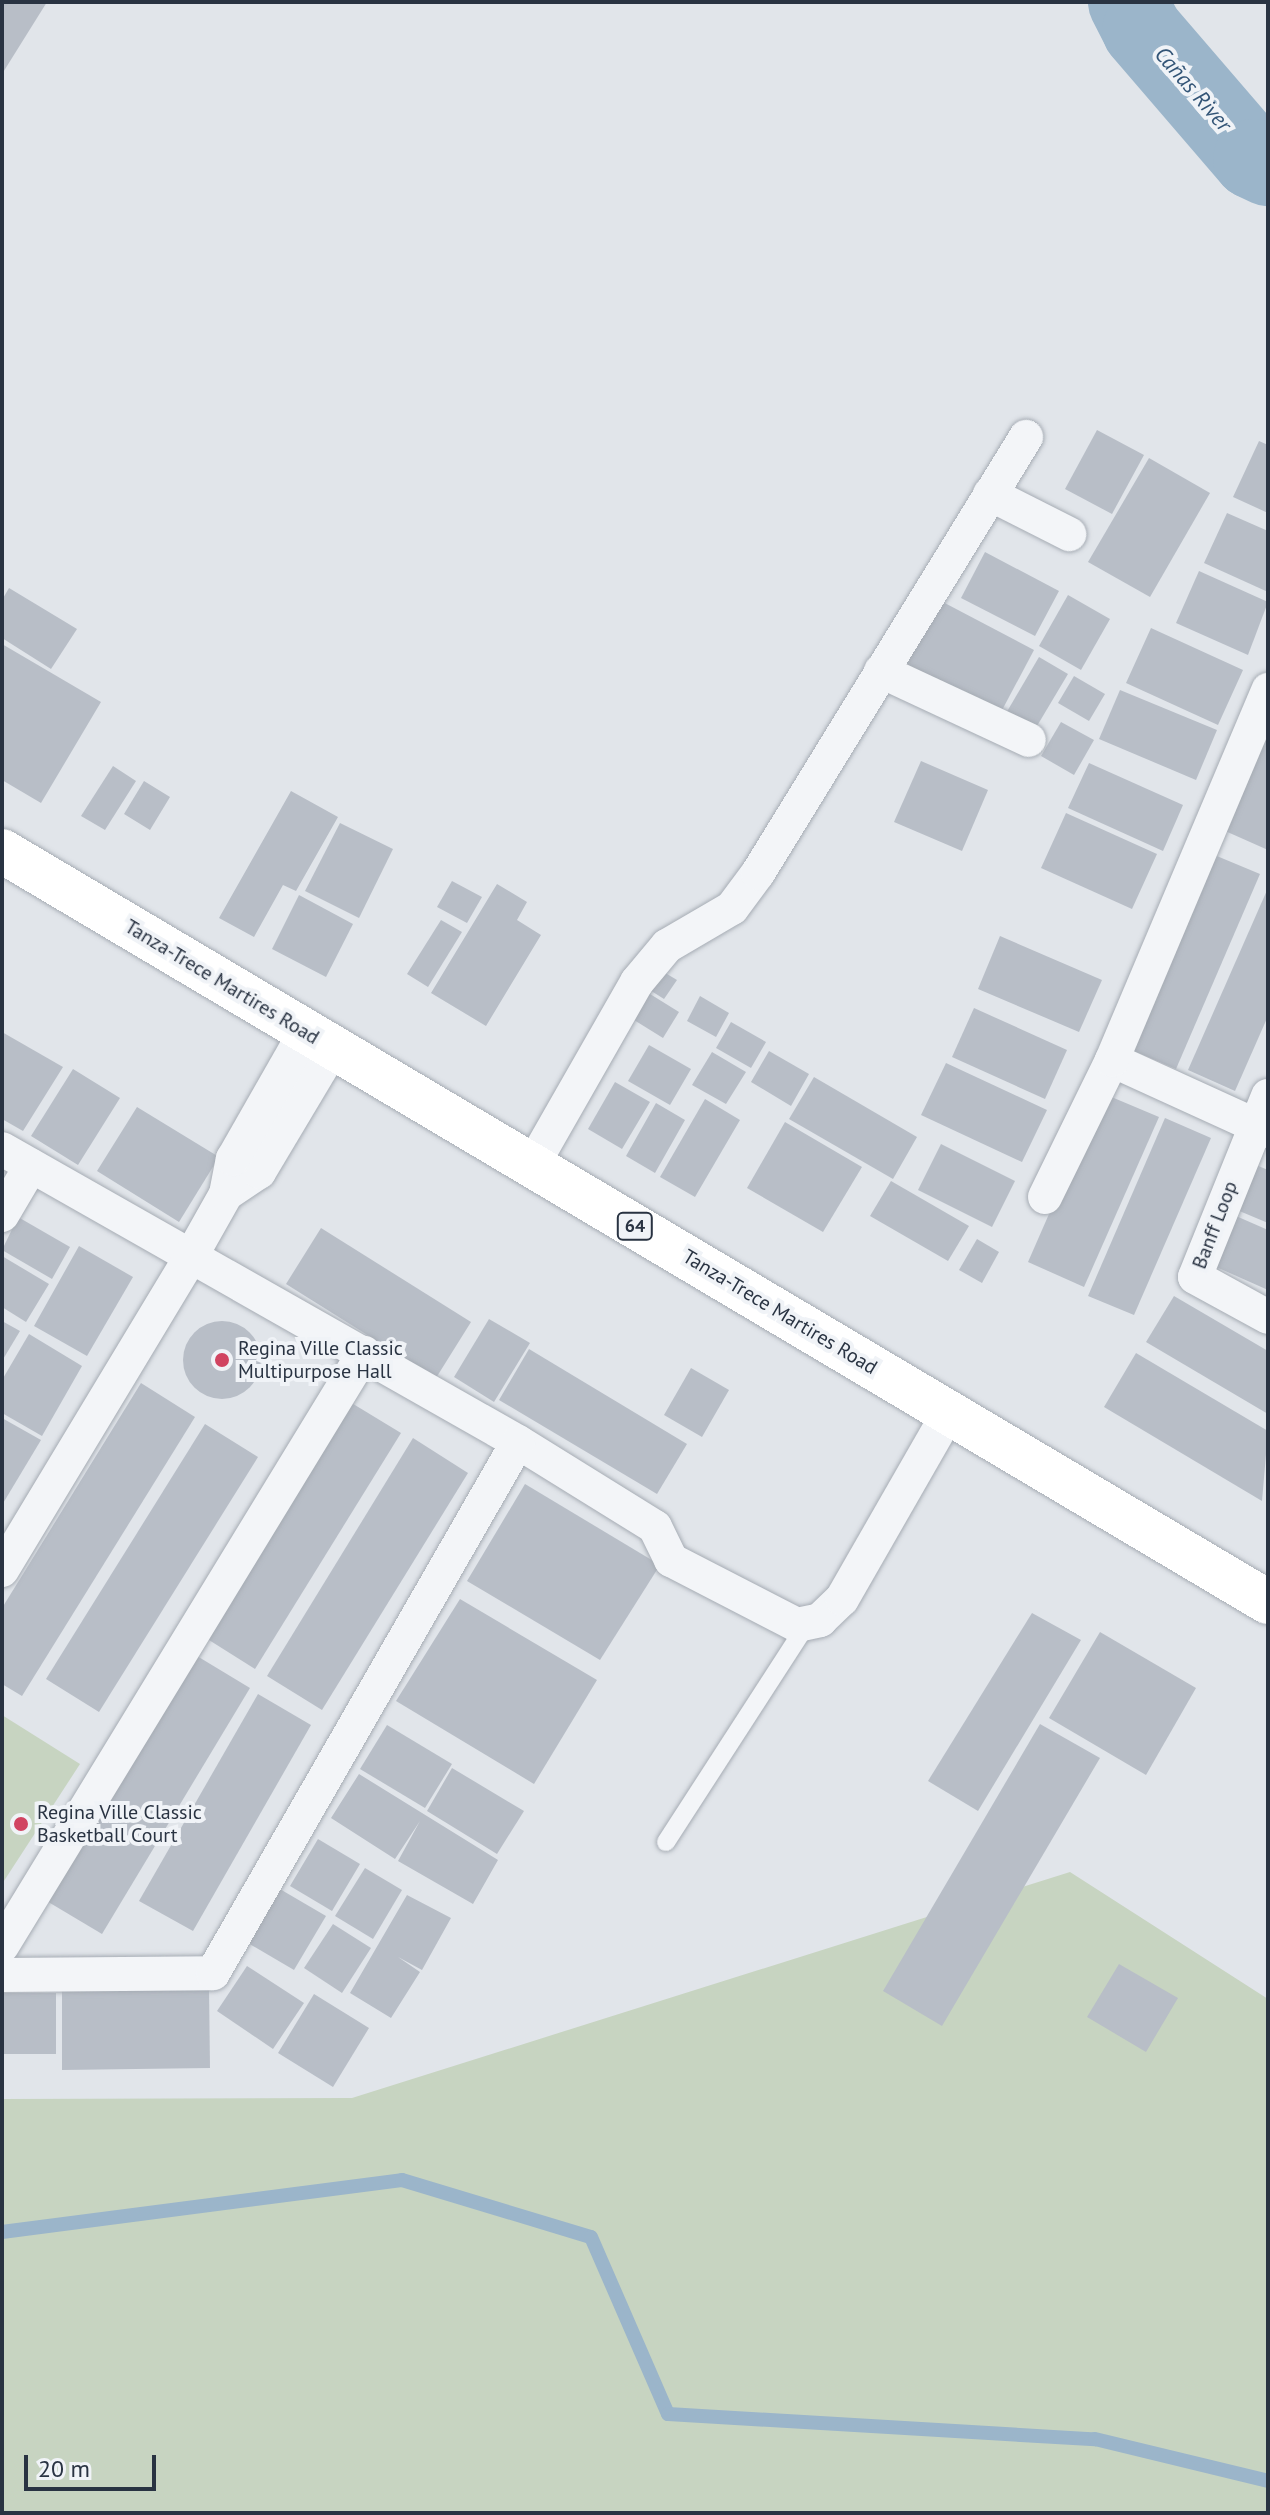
<!DOCTYPE html>
<html>
<head>
<meta charset="utf-8">
<style>
  body { margin:0 }
  #map { position:relative; width:1270px; height:2515px; overflow:hidden; background:#e1e5ea; font-family:"PT Sans",sans-serif }
  div>[style] { position:absolute }
  [style*='--x'] { left:calc(var(--x)*1px); top:calc(var(--y)*1px); width:calc(var(--w)*1px); rotate:calc(var(--a)*1deg) }
  .green>* { inset:0; background:#c7d4c1 }
  .stream>* { height:14px; margin:-7px; padding:0 7px; transform-origin:7px; border-radius:7px; background:#9bb5ca }
  .river>* { height:80px; margin:-40px; padding:0 40px; transform-origin:40px; border-radius:40px; background:#9bb5ca }
  .building>* { inset:0; background:#b8bec7 }
  .round { border-radius:50% }
  .roads { filter:drop-shadow(0 0 2px #a6acb4) drop-shadow(0 0 2px #a6acb4) }
  .lane>* { height:18px; margin:-9px; padding:0 9px; transform-origin:9px; border-radius:9px; background:#f3f5f8 }
  .street>* { height:34px; margin:-17px; padding:0 17px; transform-origin:17px; border-radius:17px; background:#f3f5f8 }
  .primary>* { height:44px; margin:-22px; padding:0 22px; transform-origin:22px; border-radius:22px; background:#fff }
  .dots>* { width:22px; height:22px; translate:-50% -50%; box-sizing:border-box; border:4px solid #f0f3f7; border-radius:50% }
  span { translate:-50% -50%; white-space:nowrap; text-align:center; line-height:1.15; -webkit-text-stroke:8px #f0f3f7; paint-order:stroke }
  .shield-label span { padding:2px 6px; background:#f0f3f7; border:2px solid; border-radius:6px; -webkit-text-stroke-width:0 }
  .shield-label { font-size:18px; color:#293342; font-weight:700 }
  .street-label { font-size:20px; color:#293342 }
  .poi-label { font-size:20px; color:#293342 }
  .left { translate:0 -50%; text-align:left }
  .water-label { font-size:22px; color:#325476; font-style:italic }
  .frame { position:absolute; inset:0; border:4px solid #293342; pointer-events:none }
  .scale { position:absolute; left:24px; top:2455px; width:132px; height:36px; box-sizing:border-box; border:4px solid #293342; border-top:0; padding-left:10px; font-size:24px; line-height:28px; white-space:nowrap; color:#293342; -webkit-text-stroke:6px #f0f3f7; paint-order:stroke }
</style>
</head>
<body>
<div id="map">
  <div class="green">
    <div style="clip-path:polygon(2px 1715px,80px 1764px,2px 1884px)"></div>
    <div style="clip-path:polygon(1070px 1872px,1268px 1999px,1268px 2513px,2px 2513px,2px 2099px,352px 2098px)"></div>
  </div>
  <div class="stream">
    <div style="--x:2;--y:2232;--w:403;--a:-7.4"></div>
    <div style="--x:402;--y:2180;--w:197;--a:16.8"></div>
    <div style="--x:591;--y:2237;--w:193;--a:66.5"></div>
    <div style="--x:668;--y:2414;--w:428;--a:3.4"></div>
    <div style="--x:1095;--y:2439;--w:178;--a:13.6"></div>
  </div>
  <div class="river">
    <div style="--x:1128;--y:2;--w:31;--a:63"></div>
    <div style="--x:1142;--y:30;--w:170;--a:49.3"></div>
    <div style="--x:1253;--y:159;--w:17;--a:25"></div>
  </div>
  <div class="building">
    <div style="clip-path:polygon(2px 2px,47px 2px,2px 74px)"></div>
    <div style="clip-path:polygon(1097px 430px,1144px 455px,1112px 514px,1065px 489px)"></div>
    <div style="clip-path:polygon(1259px 441px,1268px 445px,1268px 513px,1233px 497px)"></div>
    <div style="clip-path:polygon(1149px 458px,1210px 493px,1150px 597px,1088px 562px)"></div>
    <div style="clip-path:polygon(1227px 513px,1268px 531px,1268px 592px,1204px 563px)"></div>
    <div style="clip-path:polygon(985px 552px,1059px 591px,1035px 636px,961px 598px)"></div>
    <div style="clip-path:polygon(1199px 571px,1268px 602px,1248px 655px,1176px 623px)"></div>
    <div style="clip-path:polygon(9px 588px,77px 629px,51px 669px,2px 638px,2px 600px)"></div>
    <div style="clip-path:polygon(1068px 595px,1110px 619px,1081px 670px,1039px 646px)"></div>
    <div style="clip-path:polygon(939px 600px,1034px 650px,1000px 714px,905px 665px)"></div>
    <div style="clip-path:polygon(1151px 628px,1243px 670px,1218px 725px,1126px 683px)"></div>
    <div style="clip-path:polygon(2px 644px,101px 702px,41px 803px,2px 780px)"></div>
    <div style="clip-path:polygon(1039px 657px,1068px 674px,1034px 731px,1005px 715px)"></div>
    <div style="clip-path:polygon(1074px 676px,1105px 694px,1089px 721px,1058px 703px)"></div>
    <div style="clip-path:polygon(1120px 690px,1217px 730px,1196px 780px,1099px 739px)"></div>
    <div style="clip-path:polygon(1061px 722px,1094px 740px,1074px 775px,1041px 756px)"></div>
    <div style="clip-path:polygon(1268px 733px,1268px 850px,1223px 830px)"></div>
    <div style="clip-path:polygon(921px 761px,988px 790px,962px 851px,894px 822px)"></div>
    <div style="clip-path:polygon(1089px 763px,1183px 805px,1163px 851px,1068px 808px)"></div>
    <div style="clip-path:polygon(113px 766px,136px 781px,105px 830px,81px 816px)"></div>
    <div style="clip-path:polygon(144px 781px,170px 797px,150px 830px,124px 814px)"></div>
    <div style="clip-path:polygon(291px 791px,338px 817px,296px 891px,283px 885px,254px 937px,219px 918px)"></div>
    <div style="clip-path:polygon(1066px 813px,1157px 854px,1132px 909px,1041px 868px)"></div>
    <div style="clip-path:polygon(340px 823px,393px 849px,359px 918px,305px 891px)"></div>
    <div style="clip-path:polygon(1212px 854px,1260px 874px,1176px 1069px,1127px 1048px)"></div>
    <div style="clip-path:polygon(452px 881px,482px 897px,467px 923px,437px 907px)"></div>
    <div style="clip-path:polygon(497px 884px,527px 902px,517px 920px,541px 935px,486px 1026px,431px 993px)"></div>
    <div style="clip-path:polygon(1268px 888px,1268px 1016px,1235px 1091px,1188px 1070px)"></div>
    <div style="clip-path:polygon(299px 895px,353px 924px,326px 977px,272px 949px)"></div>
    <div style="clip-path:polygon(441px 920px,462px 932px,428px 987px,407px 974px)"></div>
    <div style="clip-path:polygon(1000px 936px,1102px 980px,1079px 1032px,978px 989px)"></div>
    <div style="clip-path:polygon(657px 968px,677px 980px,664px 999px,645px 987px)"></div>
    <div style="clip-path:polygon(642px 989px,679px 1012px,663px 1038px,626px 1015px)"></div>
    <div style="clip-path:polygon(700px 996px,729px 1013px,716px 1037px,687px 1021px)"></div>
    <div style="clip-path:polygon(974px 1008px,1067px 1050px,1045px 1099px,952px 1057px)"></div>
    <div style="clip-path:polygon(731px 1022px,766px 1042px,751px 1068px,716px 1048px)"></div>
    <div style="clip-path:polygon(2px 1032px,63px 1067px,23px 1131px,2px 1119px)"></div>
    <div style="clip-path:polygon(649px 1045px,691px 1069px,670px 1105px,628px 1081px)"></div>
    <div style="clip-path:polygon(769px 1051px,809px 1074px,791px 1106px,751px 1082px)"></div>
    <div style="clip-path:polygon(712px 1052px,746px 1072px,726px 1104px,692px 1085px)"></div>
    <div style="clip-path:polygon(946px 1063px,1047px 1110px,1022px 1162px,921px 1115px)"></div>
    <div style="clip-path:polygon(73px 1069px,120px 1098px,78px 1165px,31px 1136px)"></div>
    <div style="clip-path:polygon(814px 1077px,917px 1137px,893px 1179px,789px 1119px)"></div>
    <div style="clip-path:polygon(615px 1082px,650px 1102px,622px 1149px,588px 1129px)"></div>
    <div style="clip-path:polygon(1102px 1093px,1159px 1117px,1084px 1287px,1028px 1262px)"></div>
    <div style="clip-path:polygon(705px 1099px,740px 1120px,695px 1197px,660px 1177px)"></div>
    <div style="clip-path:polygon(656px 1103px,685px 1120px,655px 1173px,626px 1156px)"></div>
    <div style="clip-path:polygon(137px 1107px,219px 1157px,179px 1222px,97px 1171px)"></div>
    <div style="clip-path:polygon(1165px 1118px,1211px 1138px,1134px 1315px,1088px 1296px)"></div>
    <div style="clip-path:polygon(785px 1122px,862px 1167px,823px 1232px,747px 1188px)"></div>
    <div style="clip-path:polygon(941px 1144px,1015px 1181px,992px 1227px,918px 1190px)"></div>
    <div style="clip-path:polygon(1256px 1165px,1268px 1170px,1268px 1223px,1237px 1210px)"></div>
    <div style="clip-path:polygon(891px 1181px,969px 1226px,948px 1261px,870px 1216px)"></div>
    <div style="clip-path:polygon(1236px 1216px,1268px 1230px,1268px 1290px,1214px 1266px)"></div>
    <div style="clip-path:polygon(18px 1217px,70px 1247px,52px 1279px,2px 1250px)"></div>
    <div style="clip-path:polygon(321px 1228px,471px 1322px,436px 1378px,286px 1284px)"></div>
    <div style="clip-path:polygon(977px 1239px,999px 1252px,982px 1283px,959px 1270px)"></div>
    <div style="clip-path:polygon(79px 1246px,133px 1277px,87px 1356px,34px 1326px)"></div>
    <div style="clip-path:polygon(2px 1256px,49px 1284px,26px 1322px,2px 1307px)"></div>
    <div style="clip-path:polygon(1174px 1296px,1268px 1351px,1268px 1414px,1146px 1342px)"></div>
    <div style="clip-path:polygon(489px 1319px,530px 1343px,494px 1402px,454px 1377px)"></div>
    <div class="round" style="left:183px;top:1321px;width:78px;height:78px"></div>
    <div style="clip-path:polygon(2px 1321px,20px 1331px,2px 1361px)"></div>
    <div style="clip-path:polygon(29px 1334px,82px 1366px,42px 1436px,2px 1413px,2px 1380px)"></div>
    <div style="clip-path:polygon(529px 1349px,687px 1444px,657px 1494px,499px 1400px)"></div>
    <div style="clip-path:polygon(1136px 1353px,1268px 1431px,1262px 1501px,1104px 1407px)"></div>
    <div style="clip-path:polygon(691px 1368px,729px 1390px,702px 1437px,664px 1415px)"></div>
    <div style="clip-path:polygon(141px 1383px,195px 1417px,22px 1696px,2px 1684px,2px 1608px)"></div>
    <div style="clip-path:polygon(345px 1399px,401px 1433px,255px 1669px,201px 1635px)"></div>
    <div style="clip-path:polygon(2px 1418px,41px 1440px,2px 1505px)"></div>
    <div style="clip-path:polygon(205px 1424px,258px 1457px,99px 1712px,46px 1679px)"></div>
    <div style="clip-path:polygon(413px 1438px,468px 1473px,322px 1710px,267px 1676px)"></div>
    <div style="clip-path:polygon(525px 1484px,660px 1565px,600px 1660px,467px 1581px)"></div>
    <div style="clip-path:polygon(460px 1599px,597px 1680px,534px 1784px,396px 1701px)"></div>
    <div style="clip-path:polygon(1032px 1613px,1081px 1640px,978px 1811px,928px 1781px)"></div>
    <div style="clip-path:polygon(1100px 1632px,1196px 1688px,1146px 1775px,1049px 1718px)"></div>
    <div style="clip-path:polygon(192px 1653px,250px 1688px,102px 1934px,45px 1900px)"></div>
    <div style="clip-path:polygon(258px 1694px,311px 1725px,193px 1931px,139px 1901px)"></div>
    <div style="clip-path:polygon(1040px 1724px,1100px 1758px,942px 2026px,883px 1991px)"></div>
    <div style="clip-path:polygon(387px 1725px,452px 1764px,425px 1808px,360px 1769px)"></div>
    <div style="clip-path:polygon(452px 1768px,524px 1811px,497px 1854px,427px 1811px)"></div>
    <div style="clip-path:polygon(359px 1774px,498px 1860px,473px 1904px,398px 1861px,420px 1821px,395px 1859px,331px 1818px)"></div>
    <div style="clip-path:polygon(318px 1839px,360px 1864px,332px 1911px,290px 1886px)"></div>
    <div style="clip-path:polygon(365px 1868px,402px 1890px,373px 1939px,335px 1916px)"></div>
    <div style="clip-path:polygon(273px 1885px,326px 1916px,294px 1970px,241px 1939px)"></div>
    <div style="clip-path:polygon(407px 1895px,451px 1918px,422px 1970px,398px 1957px,420px 1972px,391px 2018px,350px 1993px)"></div>
    <div style="clip-path:polygon(333px 1924px,371px 1948px,342px 1993px,304px 1968px)"></div>
    <div style="clip-path:polygon(1119px 1964px,1178px 1998px,1146px 2052px,1087px 2017px)"></div>
    <div style="clip-path:polygon(247px 1966px,304px 2003px,273px 2049px,217px 2011px)"></div>
    <div style="clip-path:polygon(209px 1987px,210px 2068px,62px 2070px,62px 1989px)"></div>
    <div style="clip-path:polygon(2px 1993px,56px 1993px,56px 2054px,2px 2054px)"></div>
    <div style="clip-path:polygon(314px 1994px,369px 2028px,333px 2087px,278px 2053px)"></div>
  </div>
  <div class="roads">
    <div class="lane">
      <div style="--x:666;--y:1842;--w:260;--a:-57.1"></div>
    </div>
    <div class="street">
      <div style="--x:990;--y:494;--w:89;--a:26.9"></div>
      <div style="--x:881;--y:671;--w:163;--a:25"></div>
      <div style="--x:1112;--y:1060;--w:171;--a:24.5"></div>
      <div style="--x:1268;--y:1096;--w:195;--a:112"></div>
      <div style="--x:1195;--y:1277;--w:83;--a:28.7"></div>
      <div style="--x:2;--y:1149;--w:593;--a:29.59"></div>
      <div style="--x:518;--y:1442;--w:161;--a:31.8"></div>
      <div style="--x:655;--y:1527;--w:37;--a:64"></div>
      <div style="--x:671;--y:1560;--w:142;--a:27.3"></div>
      <div style="--x:797;--y:1625;--w:24;--a:-12"></div>
      <div style="--x:820;--y:1620;--w:30;--a:-44"></div>
      <div style="--x:842;--y:1599;--w:215;--a:-60.2"></div>
      <div style="--x:532;--y:1166;--w:212;--a:-60.3"></div>
      <div style="--x:637;--y:982;--w:47;--a:-50.2"></div>
      <div style="--x:667;--y:946;--w:75;--a:-30.3"></div>
      <div style="--x:732;--y:908;--w:44;--a:-53.4"></div>
      <div style="--x:758;--y:873;--w:512;--a:-58.42"></div>
      <div style="--x:226;--y:1194;--w:40;--a:-34"></div>
      <div style="--x:259;--y:1172;--w:144;--a:-59.2"></div>
      <div style="--x:1045;--y:1197;--w:153;--a:-63.9"></div>
      <div style="--x:1112;--y:1060;--w:402;--a:-67.1"></div>
      <div style="--x:2;--y:1215;--w:57;--a:-59.4"></div>
      <div style="--x:2;--y:1570;--w:364;--a:-58.9"></div>
      <div style="--x:190;--y:1258;--w:73;--a:-60.6"></div>
      <div style="--x:226;--y:1194;--w:36;--a:-79"></div>
      <div style="--x:233;--y:1159;--w:147;--a:-60.3"></div>
      <div style="--x:2;--y:1946;--w:695;--a:-58.6"></div>
      <div style="--x:2;--y:1975;--w:211;--a:-0.5"></div>
      <div style="--x:213;--y:1973;--w:612;--a:-60.13"></div>
    </div>
    <div class="primary">
      <div style="--x:2;--y:851;--w:1472;--a:30.68"></div>
    </div>
  </div>
  <div class="dots">
    <div style="left:222px;top:1360px;background:#d14461"></div>
    <div style="left:21px;top:1824px;background:#d14461"></div>
  </div>
  <div class="shield-label">
    <span style="left:635px;top:1226px">64</span>
  </div>
  <div class="street-label">
    <span style="left:222px;top:982px;rotate:31deg">Tanza-Trece Martires Road</span>
    <span style="left:1215px;top:1225px;rotate:-69deg">Banff Loop</span>
    <span style="left:780px;top:1312px;rotate:31deg">Tanza-Trece Martires Road</span>
  </div>
  <div class="poi-label">
    <span class="left" style="left:238px;top:1360px">Regina Ville Classic<br>Multipurpose Hall</span>
    <span class="left" style="left:37px;top:1824px">Regina Ville Classic<br>Basketball Court</span>
  </div>
  <div class="water-label">
    <span style="left:1193px;top:89px;rotate:49deg">Cañas River</span>
  </div>
  <div class="frame"></div>
  <div class="scale">20 m</div>
</div>
</body>
</html>
